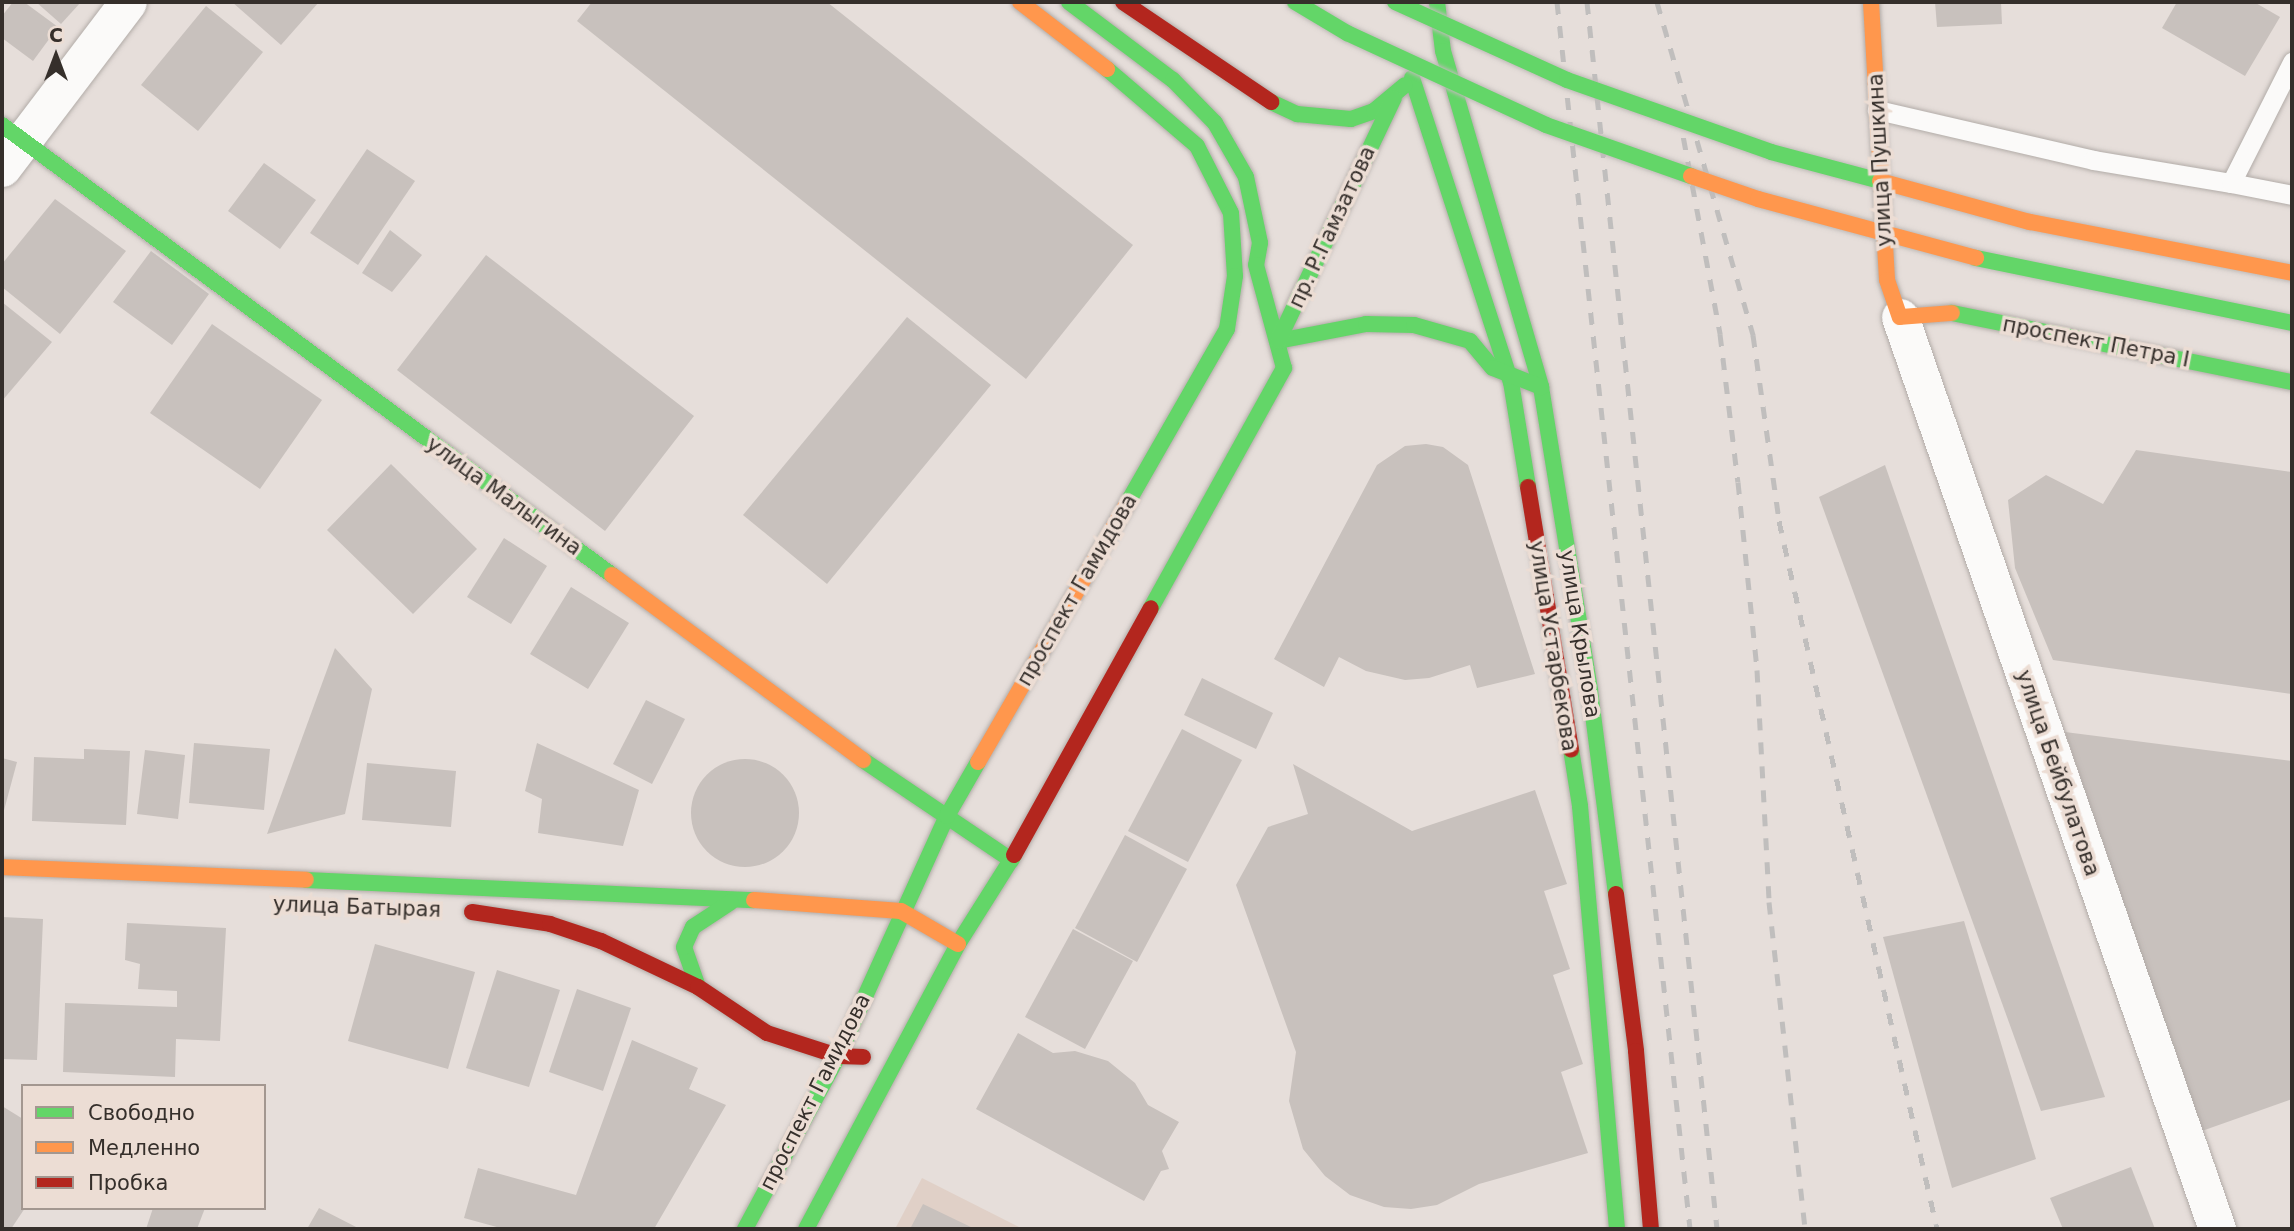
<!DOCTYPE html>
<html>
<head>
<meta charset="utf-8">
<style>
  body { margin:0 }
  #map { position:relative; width:2294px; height:1231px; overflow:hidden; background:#e6deda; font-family:"DejaVu Sans",sans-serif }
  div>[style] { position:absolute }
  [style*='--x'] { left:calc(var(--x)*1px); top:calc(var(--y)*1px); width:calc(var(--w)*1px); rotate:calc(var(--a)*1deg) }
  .built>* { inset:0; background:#e0d0c7 }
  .building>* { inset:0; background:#c8c1bd }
  .round { border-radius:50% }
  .roads { filter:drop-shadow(0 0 2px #b2aca8) drop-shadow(0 0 2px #b2aca8) }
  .lane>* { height:19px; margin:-9.5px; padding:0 9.5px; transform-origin:9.5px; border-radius:9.5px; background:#fbfaf9 }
  .street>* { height:37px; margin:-18.5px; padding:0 18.5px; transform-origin:18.5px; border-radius:18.5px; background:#fbfaf9 }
  .fast>* { height:16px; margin:-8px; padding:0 8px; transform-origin:8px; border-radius:8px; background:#63d668 }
  .slow>* { height:16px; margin:-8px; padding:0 8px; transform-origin:8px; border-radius:8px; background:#ff974d }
  .jam>* { height:16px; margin:-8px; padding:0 8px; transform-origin:8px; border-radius:8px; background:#b3261e }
  .rail>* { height:5px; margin-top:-2.5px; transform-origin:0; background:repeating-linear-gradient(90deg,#c0bebd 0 12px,transparent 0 24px) }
  .bridges { filter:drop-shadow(0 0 2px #bfbab7) drop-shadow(0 0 2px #bfbab7) }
  .fast-bridge>* { height:16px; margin:-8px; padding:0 8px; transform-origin:8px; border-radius:8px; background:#63d668 }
  .slow-bridge>* { height:16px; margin:-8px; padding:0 8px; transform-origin:8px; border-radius:8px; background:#ff974d }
  span { translate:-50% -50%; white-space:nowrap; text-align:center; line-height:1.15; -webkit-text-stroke:7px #ecddd4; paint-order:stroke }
  .street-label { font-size:21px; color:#352f2b }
  .frame { position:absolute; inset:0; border:4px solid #352f2b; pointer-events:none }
  .legend { position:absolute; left:21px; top:1084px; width:245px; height:126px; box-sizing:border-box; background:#ecddd4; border:2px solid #a39790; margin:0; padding:9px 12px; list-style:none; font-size:21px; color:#352f2b }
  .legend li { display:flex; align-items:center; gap:14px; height:35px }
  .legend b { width:35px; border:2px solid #a39790 }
  .north { position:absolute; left:21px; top:21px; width:70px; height:70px; -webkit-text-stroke:5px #ecddd4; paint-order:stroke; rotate:0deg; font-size:19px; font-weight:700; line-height:28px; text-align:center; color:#352f2b }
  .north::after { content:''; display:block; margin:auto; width:24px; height:32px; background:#352f2b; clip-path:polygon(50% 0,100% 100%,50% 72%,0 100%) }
</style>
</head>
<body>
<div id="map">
  <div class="built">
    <div style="clip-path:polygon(922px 1178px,1023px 1229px,895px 1229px)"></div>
  </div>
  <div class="building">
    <div style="clip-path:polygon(13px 2px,24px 2px,58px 27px,33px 61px,2px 38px,2px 16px)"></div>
    <div style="clip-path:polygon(36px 2px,81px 2px,61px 24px)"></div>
    <div style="clip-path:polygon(232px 2px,319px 2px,281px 45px)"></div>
    <div style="clip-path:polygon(592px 2px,827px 2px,1133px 245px,1026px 379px,577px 21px)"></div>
    <div style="clip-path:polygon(1935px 2px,2001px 2px,2002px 24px,1937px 27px)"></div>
    <div style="clip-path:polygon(2177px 2px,2254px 2px,2280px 17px,2245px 76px,2162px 28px)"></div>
    <div style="clip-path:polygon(206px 6px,263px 52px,198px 131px,141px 85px)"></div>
    <div style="clip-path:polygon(367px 149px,415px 181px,358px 265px,310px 233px)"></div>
    <div style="clip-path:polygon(264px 163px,316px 200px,280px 249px,228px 211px)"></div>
    <div style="clip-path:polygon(55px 199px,126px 251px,60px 334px,2px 287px,2px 264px)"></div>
    <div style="clip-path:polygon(390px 230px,422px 255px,392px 292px,362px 273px)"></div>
    <div style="clip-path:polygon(151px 251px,209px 294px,172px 345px,113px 302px)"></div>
    <div style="clip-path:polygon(486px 255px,694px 416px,605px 531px,397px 370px)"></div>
    <div style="clip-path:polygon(2px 302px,52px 342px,2px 401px)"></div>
    <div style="clip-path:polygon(907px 317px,991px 385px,827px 584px,743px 515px)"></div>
    <div style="clip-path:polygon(212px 324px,322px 400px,260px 489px,150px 413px)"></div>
    <div style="clip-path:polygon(1426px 444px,1443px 447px,1468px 465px,1535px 674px,1477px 688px,1470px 665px,1429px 678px,1405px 680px,1366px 671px,1339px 657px,1324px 687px,1274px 659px,1377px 465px,1405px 446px)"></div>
    <div style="clip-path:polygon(2136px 450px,2292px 472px,2292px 694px,2053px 660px,2015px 568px,2008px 500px,2046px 475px,2103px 504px)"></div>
    <div style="clip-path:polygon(391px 464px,477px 549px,413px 614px,327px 530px)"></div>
    <div style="clip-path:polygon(1885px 465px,2105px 1097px,2041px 1111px,1819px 497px)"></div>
    <div style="clip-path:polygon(504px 538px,547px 566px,511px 624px,467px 597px)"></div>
    <div style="clip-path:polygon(571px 587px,629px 623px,588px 689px,530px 654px)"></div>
    <div style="clip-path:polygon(335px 648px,372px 689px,345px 814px,267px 834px)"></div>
    <div style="clip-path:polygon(1202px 678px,1273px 713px,1256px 749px,1184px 715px)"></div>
    <div style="clip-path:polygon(646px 700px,685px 719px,652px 784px,613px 764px)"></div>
    <div style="clip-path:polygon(1182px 729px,1242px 760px,1188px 862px,1128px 831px)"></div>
    <div style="clip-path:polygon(2065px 732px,2292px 761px,2292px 1099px,2199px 1132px)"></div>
    <div style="clip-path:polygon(194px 743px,270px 749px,264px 810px,189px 803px)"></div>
    <div style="clip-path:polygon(537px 743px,639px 790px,623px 846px,538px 833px,542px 799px,525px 791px)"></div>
    <div style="clip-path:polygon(84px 749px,130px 751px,126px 825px,32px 821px,34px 757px,84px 759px)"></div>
    <div style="clip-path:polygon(145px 750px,185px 755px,178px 819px,137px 814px)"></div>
    <div style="clip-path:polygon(2px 758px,17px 762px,3px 814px,2px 814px)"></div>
    <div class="round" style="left:691px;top:759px;width:108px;height:108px"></div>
    <div style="clip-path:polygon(367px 763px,456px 771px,451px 827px,362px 820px)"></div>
    <div style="clip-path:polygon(1293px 764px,1412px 831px,1535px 790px,1567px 884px,1544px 891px,1570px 969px,1553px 975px,1583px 1064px,1561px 1072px,1588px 1153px,1479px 1184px,1437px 1205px,1411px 1209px,1384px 1207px,1350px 1195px,1325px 1176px,1303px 1149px,1289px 1101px,1296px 1052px,1236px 885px,1268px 827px,1308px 814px)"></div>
    <div style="clip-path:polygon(1125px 835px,1187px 869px,1137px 962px,1075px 928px)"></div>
    <div style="clip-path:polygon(2px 917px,43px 919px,37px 1060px,2px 1059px)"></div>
    <div style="clip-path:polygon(1964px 921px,2036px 1159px,1952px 1188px,1883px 937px)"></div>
    <div style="clip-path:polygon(127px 923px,226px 928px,220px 1041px,176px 1039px,175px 1077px,63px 1072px,65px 1003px,177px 1007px,177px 991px,138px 989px,140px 964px,125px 960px)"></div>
    <div style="clip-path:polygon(1073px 929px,1133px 961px,1085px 1049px,1025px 1017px)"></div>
    <div style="clip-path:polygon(375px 944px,475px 972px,448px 1069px,348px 1041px)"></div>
    <div style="clip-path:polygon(497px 970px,560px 990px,529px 1087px,466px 1068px)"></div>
    <div style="clip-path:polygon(577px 989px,631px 1008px,603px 1091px,549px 1072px)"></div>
    <div style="clip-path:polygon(1018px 1033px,1053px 1053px,1075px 1051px,1108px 1061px,1135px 1083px,1148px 1105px,1179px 1122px,1162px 1151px,1169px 1169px,1161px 1171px,1144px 1201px,976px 1109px)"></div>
    <div style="clip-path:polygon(632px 1040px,698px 1068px,689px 1089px,726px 1105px,654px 1229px,504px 1229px,464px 1218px,478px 1168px,576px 1195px)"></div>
    <div style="clip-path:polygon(2px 1106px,23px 1119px,25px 1208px,11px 1229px,2px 1229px)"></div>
    <div style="clip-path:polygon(2131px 1167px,2155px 1229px,2063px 1229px,2050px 1198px)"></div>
    <div style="clip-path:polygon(923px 1204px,975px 1229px,910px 1229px)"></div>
    <div style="clip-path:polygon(153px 1208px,205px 1208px,197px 1229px,146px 1229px)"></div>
    <div style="clip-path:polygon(319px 1208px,360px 1229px,307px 1229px)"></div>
  </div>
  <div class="roads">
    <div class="lane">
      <div style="--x:1877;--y:110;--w:222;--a:13"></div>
      <div style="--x:2093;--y:160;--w:140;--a:9.5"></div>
      <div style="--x:2231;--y:183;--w:136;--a:-63.2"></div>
      <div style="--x:2231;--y:183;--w:62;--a:11.1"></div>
    </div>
    <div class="street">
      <div style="--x:2;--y:168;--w:208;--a:-52.8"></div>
      <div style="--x:1900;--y:317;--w:966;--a:70.83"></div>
    </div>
    <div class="fast">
      <div style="--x:1069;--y:2;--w:130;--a:36.9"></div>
      <div style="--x:1173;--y:80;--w:60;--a:45.7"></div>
      <div style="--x:1215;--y:123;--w:62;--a:60.1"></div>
      <div style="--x:1246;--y:177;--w:67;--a:78"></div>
      <div style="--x:1260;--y:243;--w:22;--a:100"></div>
      <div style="--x:1256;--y:265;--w:107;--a:74.8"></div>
      <div style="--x:1284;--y:368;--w:274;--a:119"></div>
      <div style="--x:1437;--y:2;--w:49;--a:83"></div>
      <div style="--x:1443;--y:51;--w:350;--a:73.7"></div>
      <div style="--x:1541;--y:387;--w:308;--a:80.8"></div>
      <div style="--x:1590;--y:691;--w:205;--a:82.7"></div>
      <div style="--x:1107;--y:69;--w:118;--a:40.5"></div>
      <div style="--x:1197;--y:146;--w:75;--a:63.1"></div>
      <div style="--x:1231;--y:213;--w:63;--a:86.4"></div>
      <div style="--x:1235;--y:276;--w:54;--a:98.6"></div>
      <div style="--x:1227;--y:329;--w:199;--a:119.8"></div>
      <div style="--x:1412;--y:78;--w:320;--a:72"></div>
      <div style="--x:1511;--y:382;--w:106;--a:80.8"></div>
      <div style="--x:1271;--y:102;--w:29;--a:25"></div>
      <div style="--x:1297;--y:114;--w:54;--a:5.3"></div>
      <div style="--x:1351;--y:119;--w:24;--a:-19"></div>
      <div style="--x:1374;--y:111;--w:40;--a:-40"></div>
      <div style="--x:2;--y:125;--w:758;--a:36.42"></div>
      <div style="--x:1952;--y:313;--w:347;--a:11.5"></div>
      <div style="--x:1278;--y:341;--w:90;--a:-10.9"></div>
      <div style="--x:1366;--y:324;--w:48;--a:1.2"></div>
      <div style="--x:1414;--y:325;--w:58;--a:15.9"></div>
      <div style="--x:1470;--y:341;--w:35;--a:50"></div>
      <div style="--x:1493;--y:368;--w:52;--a:21.6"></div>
      <div style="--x:1278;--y:341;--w:269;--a:-64.5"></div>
      <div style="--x:1571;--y:749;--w:58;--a:81"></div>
      <div style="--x:1580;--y:806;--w:425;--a:85"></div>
      <div style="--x:863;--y:760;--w:179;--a:34"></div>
      <div style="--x:306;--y:880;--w:448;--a:2.6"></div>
      <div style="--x:698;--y:987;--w:42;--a:-109.3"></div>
      <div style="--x:684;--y:947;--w:22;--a:-66"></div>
      <div style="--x:693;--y:927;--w:45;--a:-33.3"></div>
      <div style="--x:745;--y:1229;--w:196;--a:-61.7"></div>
      <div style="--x:838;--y:1056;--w:264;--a:-65.6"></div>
      <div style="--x:947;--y:816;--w:62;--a:-60.1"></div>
      <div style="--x:806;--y:1229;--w:323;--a:-61.9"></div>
      <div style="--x:958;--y:944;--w:105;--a:-57.8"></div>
    </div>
    <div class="slow">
      <div style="--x:1020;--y:2;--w:110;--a:37.6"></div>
      <div style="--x:1871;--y:2;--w:278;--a:86.7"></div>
      <div style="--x:1887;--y:280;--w:39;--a:71"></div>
      <div style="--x:1900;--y:317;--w:52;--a:-4.4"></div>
      <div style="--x:612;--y:575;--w:312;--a:36.4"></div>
      <div style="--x:978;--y:762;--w:300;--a:-60"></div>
      <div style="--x:2;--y:867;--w:304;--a:2.4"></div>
      <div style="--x:754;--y:900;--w:147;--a:4.3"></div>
      <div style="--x:901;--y:911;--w:66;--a:30.1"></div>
    </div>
    <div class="jam">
      <div style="--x:1123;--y:2;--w:179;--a:34"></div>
      <div style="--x:1528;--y:487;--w:266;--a:80.7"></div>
      <div style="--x:1014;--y:855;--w:282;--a:-61"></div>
      <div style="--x:1616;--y:894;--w:158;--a:82.7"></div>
      <div style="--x:1636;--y:1051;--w:179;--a:85.2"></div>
      <div style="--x:472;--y:912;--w:79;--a:8.7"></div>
      <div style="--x:550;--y:924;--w:54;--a:18.4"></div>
      <div style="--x:601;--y:941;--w:107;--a:25.4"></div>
      <div style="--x:698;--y:987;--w:83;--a:33.7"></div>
      <div style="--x:767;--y:1033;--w:75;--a:17.9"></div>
      <div style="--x:838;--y:1056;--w:25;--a:2"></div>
    </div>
  </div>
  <div class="rail">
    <div style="--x:1557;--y:2;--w:1234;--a:83.81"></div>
    <div style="--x:1587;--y:2;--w:1234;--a:83.95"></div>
    <div style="--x:1657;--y:2;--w:347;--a:73.9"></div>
    <div style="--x:1753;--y:335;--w:188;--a:82"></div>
    <div style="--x:1779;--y:521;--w:725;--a:77.42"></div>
    <div style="--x:1679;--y:114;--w:224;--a:79.4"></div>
    <div style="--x:1720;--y:334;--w:149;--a:83.1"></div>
    <div style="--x:1738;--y:482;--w:189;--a:84.2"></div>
    <div style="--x:1757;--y:670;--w:232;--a:87"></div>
    <div style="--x:1769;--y:902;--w:329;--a:83.7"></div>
  </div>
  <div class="bridges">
    <div class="fast-bridge">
      <div style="--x:1295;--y:2;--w:61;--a:30.8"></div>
      <div style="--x:1347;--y:33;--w:219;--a:24.8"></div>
      <div style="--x:1546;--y:125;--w:154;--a:19.4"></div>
      <div style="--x:1395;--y:2;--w:189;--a:24.4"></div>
      <div style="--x:1567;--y:80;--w:216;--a:19.4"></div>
      <div style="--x:1771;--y:152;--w:113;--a:14.9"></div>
      <div style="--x:1976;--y:258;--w:323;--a:11.6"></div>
    </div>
    <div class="slow-bridge">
      <div style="--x:1691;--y:176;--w:71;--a:18.9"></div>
      <div style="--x:1758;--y:199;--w:226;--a:15.1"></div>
      <div style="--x:1880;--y:181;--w:156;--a:15.3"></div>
      <div style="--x:2030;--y:222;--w:267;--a:11"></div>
    </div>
  </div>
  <div class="street-label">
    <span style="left:1880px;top:160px;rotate:-93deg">улица Пушкина</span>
    <span style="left:1332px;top:227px;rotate:-65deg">пр. Р.Гамзатова</span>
    <span style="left:2096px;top:342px;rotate:11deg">проспект Петра I</span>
    <span style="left:504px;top:496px;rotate:36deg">улица Малыгина</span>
    <span style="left:1077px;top:590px;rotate:-60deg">проспект Гамидова</span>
    <span style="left:1580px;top:634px;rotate:81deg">улица Крылова</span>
    <span style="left:1553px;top:646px;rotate:81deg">улица Устарбекова</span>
    <span style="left:2058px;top:773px;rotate:71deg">улица Бейбулатова</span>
    <span style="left:357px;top:907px;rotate:2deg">улица Батырая</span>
    <span style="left:815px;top:1092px;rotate:-63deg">проспект Гамидова</span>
  </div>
  <div class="frame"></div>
  <ul class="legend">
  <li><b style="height:9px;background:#63d668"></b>Свободно</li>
  <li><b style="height:9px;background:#ff974d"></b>Медленно</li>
  <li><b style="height:9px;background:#b3261e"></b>Пробка</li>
  </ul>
  <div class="north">С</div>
</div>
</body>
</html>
